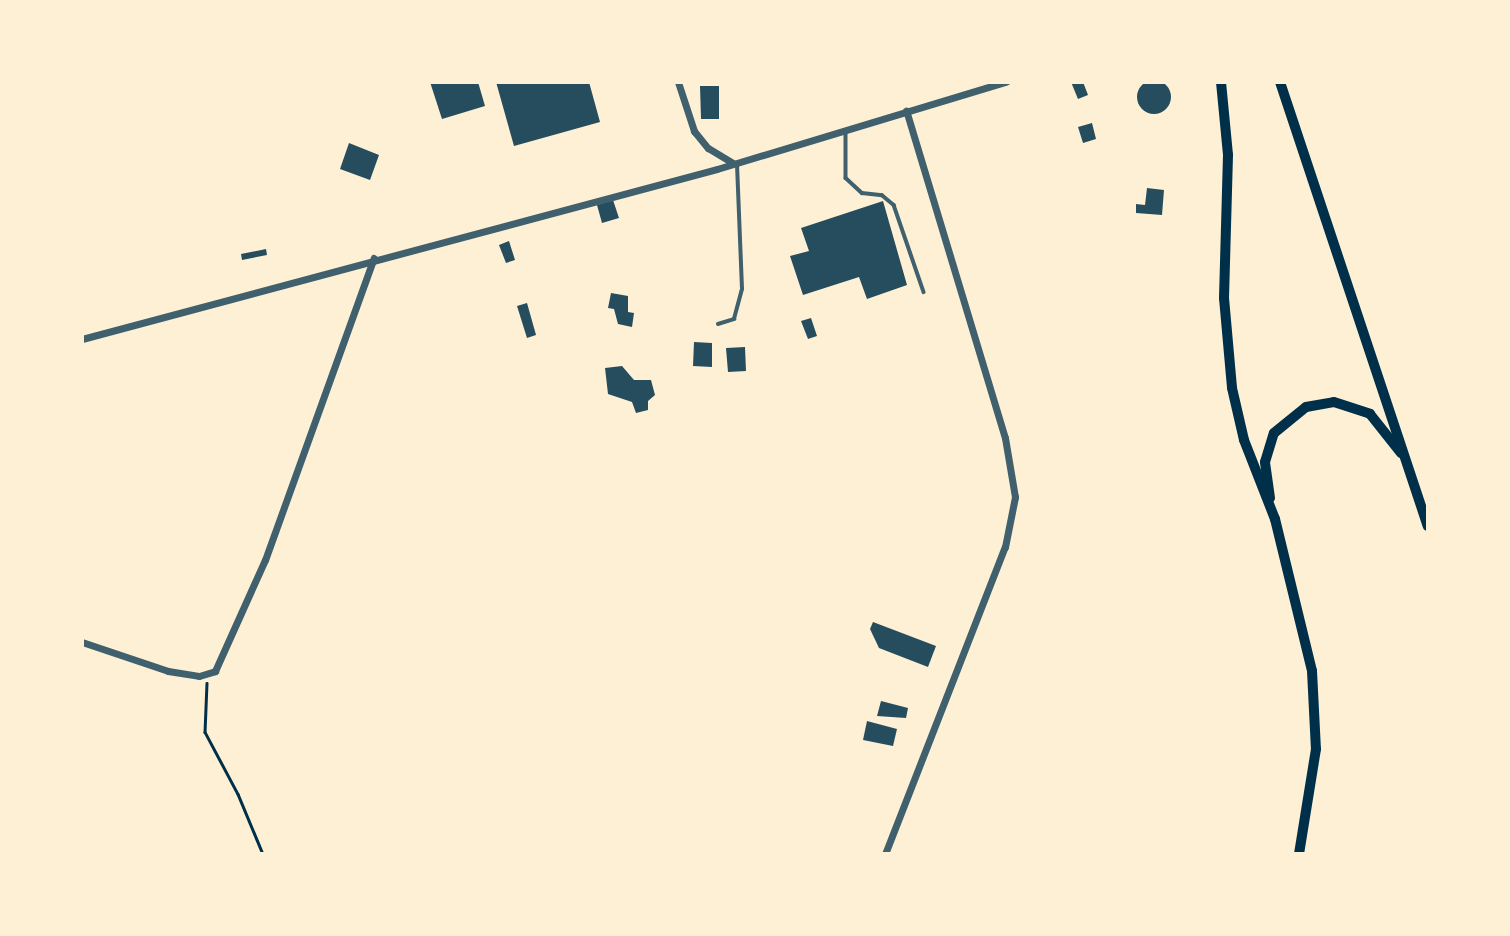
<!DOCTYPE html>
<html>
<head>
<meta charset="utf-8">
<style>
  body { margin:0 }
  #map { position:relative; width:1510px; height:936px; overflow:hidden; background:#fdf0d5; font-family:Lato,sans-serif }
  div>[style] { position:absolute }
  [style*='--x'] { left:calc(var(--x)*1px); top:calc(var(--y)*1px); width:calc(var(--w)*1px); rotate:calc(var(--a)*1deg) }
  .building>* { inset:0; background:#264d5e }
  .round { border-radius:50% }
  .path>* { height:2.5px; margin:-1.25px; padding:0 1.25px; transform-origin:1.25px; border-radius:1.25px; background:#003049 }
  .service>* { height:3.5px; margin:-1.75px; padding:0 1.75px; transform-origin:1.75px; border-radius:1.75px; background:#3f606c }
  .minor>* { height:7px; margin:-3.5px; padding:0 3.5px; transform-origin:3.5px; border-radius:3.5px; background:#3f606c }
  .trunk>* { height:10px; margin:-5px; padding:0 5px; transform-origin:5px; border-radius:5px; background:#003049 }
  span { translate:-50% -50%; white-space:nowrap; text-align:center; line-height:1.15; -webkit-text-stroke:7px #fdf0d5; paint-order:stroke }
  .frame { position:absolute; inset:0; border:84px solid #fdf0d5; pointer-events:none }
</style>
</head>
<body>
<div id="map">
  <div class="building">
    <div class="round" style="left:1137px;top:80px;width:34px;height:34px"></div>
    <div style="clip-path:polygon(430px 82px,478px 82px,485px 106px,442px 119px)"></div>
    <div style="clip-path:polygon(496px 82px,589px 82px,600px 122px,514px 146px)"></div>
    <div style="clip-path:polygon(1071px 82px,1083px 82px,1088px 95px,1078px 99px)"></div>
    <div style="clip-path:polygon(700px 86px,719px 86px,719px 119px,701px 119px)"></div>
    <div style="clip-path:polygon(1092px 123px,1096px 139px,1083px 143px,1078px 127px)"></div>
    <div style="clip-path:polygon(349px 143px,379px 155px,370px 180px,340px 169px)"></div>
    <div style="clip-path:polygon(1147px 188px,1164px 190px,1162px 215px,1136px 213px,1136px 204px,1145px 205px)"></div>
    <div style="clip-path:polygon(613px 200px,619px 218px,602px 223px,597px 205px)"></div>
    <div style="clip-path:polygon(883px 201px,907px 285px,867px 299px,859px 277px,803px 295px,790px 256px,809px 251px,801px 228px)"></div>
    <div style="clip-path:polygon(509px 241px,515px 260px,506px 263px,499px 245px)"></div>
    <div style="clip-path:polygon(266px 249px,267px 255px,242px 260px,241px 254px)"></div>
    <div style="clip-path:polygon(611px 293px,628px 296px,628px 312px,634px 313px,632px 327px,618px 324px,614px 309px,608px 308px)"></div>
    <div style="clip-path:polygon(527px 303px,536px 335px,527px 338px,517px 306px)"></div>
    <div style="clip-path:polygon(811px 318px,817px 336px,808px 339px,801px 321px)"></div>
    <div style="clip-path:polygon(694px 342px,712px 343px,712px 367px,693px 366px)"></div>
    <div style="clip-path:polygon(745px 347px,746px 371px,728px 372px,726px 348px)"></div>
    <div style="clip-path:polygon(622px 366px,634px 380px,651px 380px,655px 395px,648px 401px,648px 410px,636px 413px,632px 402px,608px 394px,605px 368px)"></div>
    <div style="clip-path:polygon(873px 622px,936px 646px,928px 667px,879px 648px,870px 629px)"></div>
    <div style="clip-path:polygon(881px 701px,908px 708px,906px 718px,877px 716px)"></div>
    <div style="clip-path:polygon(867px 721px,897px 729px,893px 746px,863px 740px)"></div>
  </div>
  <div class="path">
    <div style="--x:207;--y:683;--w:49;--a:92.3"></div>
    <div style="--x:205;--y:732;--w:70;--a:62"></div>
    <div style="--x:238;--y:794;--w:65;--a:67.4"></div>
  </div>
  <div class="service">
    <div style="--x:846;--y:131;--w:47;--a:90"></div>
    <div style="--x:846;--y:178;--w:22;--a:43"></div>
    <div style="--x:862;--y:193;--w:20;--a:6"></div>
    <div style="--x:882;--y:195;--w:16;--a:40"></div>
    <div style="--x:894;--y:205;--w:92;--a:71"></div>
    <div style="--x:718;--y:324;--w:17;--a:-17"></div>
    <div style="--x:734;--y:319;--w:31;--a:-75"></div>
    <div style="--x:742;--y:289;--w:124;--a:-92.3"></div>
  </div>
  <div class="minor">
    <div style="--x:678;--y:82;--w:52;--a:71.9"></div>
    <div style="--x:694;--y:131;--w:22;--a:51"></div>
    <div style="--x:708;--y:148;--w:29;--a:31"></div>
    <div style="--x:82;--y:339;--w:657;--a:-14.99"></div>
    <div style="--x:717;--y:169;--w:302;--a:-16.8"></div>
    <div style="--x:82;--y:642;--w:91;--a:18.6"></div>
    <div style="--x:168;--y:671;--w:31;--a:9"></div>
    <div style="--x:199;--y:676;--w:17;--a:-17"></div>
    <div style="--x:215;--y:671;--w:122;--a:-65.8"></div>
    <div style="--x:265;--y:560;--w:321;--a:-70.2"></div>
    <div style="--x:885;--y:854;--w:330;--a:-68.7"></div>
    <div style="--x:1005;--y:547;--w:51;--a:-78.7"></div>
    <div style="--x:1015;--y:497;--w:60;--a:-99.6"></div>
    <div style="--x:1005;--y:438;--w:342;--a:-106.8"></div>
  </div>
  <div class="trunk">
    <div style="--x:1221;--y:82;--w:73;--a:84.5"></div>
    <div style="--x:1228;--y:155;--w:143;--a:91.6"></div>
    <div style="--x:1224;--y:298;--w:90;--a:84.9"></div>
    <div style="--x:1232;--y:388;--w:53;--a:77"></div>
    <div style="--x:1244;--y:440;--w:85;--a:68.6"></div>
    <div style="--x:1275;--y:519;--w:156;--a:76.3"></div>
    <div style="--x:1312;--y:671;--w:78;--a:87.1"></div>
    <div style="--x:1316;--y:749;--w:106;--a:99.2"></div>
    <div style="--x:1280;--y:82;--w:468;--a:71.6"></div>
    <div style="--x:1270;--y:498;--w:36;--a:-98"></div>
    <div style="--x:1265;--y:462;--w:30;--a:-73"></div>
    <div style="--x:1274;--y:433;--w:41;--a:-39.1"></div>
    <div style="--x:1306;--y:407;--w:28;--a:-10"></div>
    <div style="--x:1334;--y:402;--w:38;--a:18"></div>
    <div style="--x:1370;--y:414;--w:50;--a:51.5"></div>
  </div>
  <div class="frame"></div>
</div>
</body>
</html>
